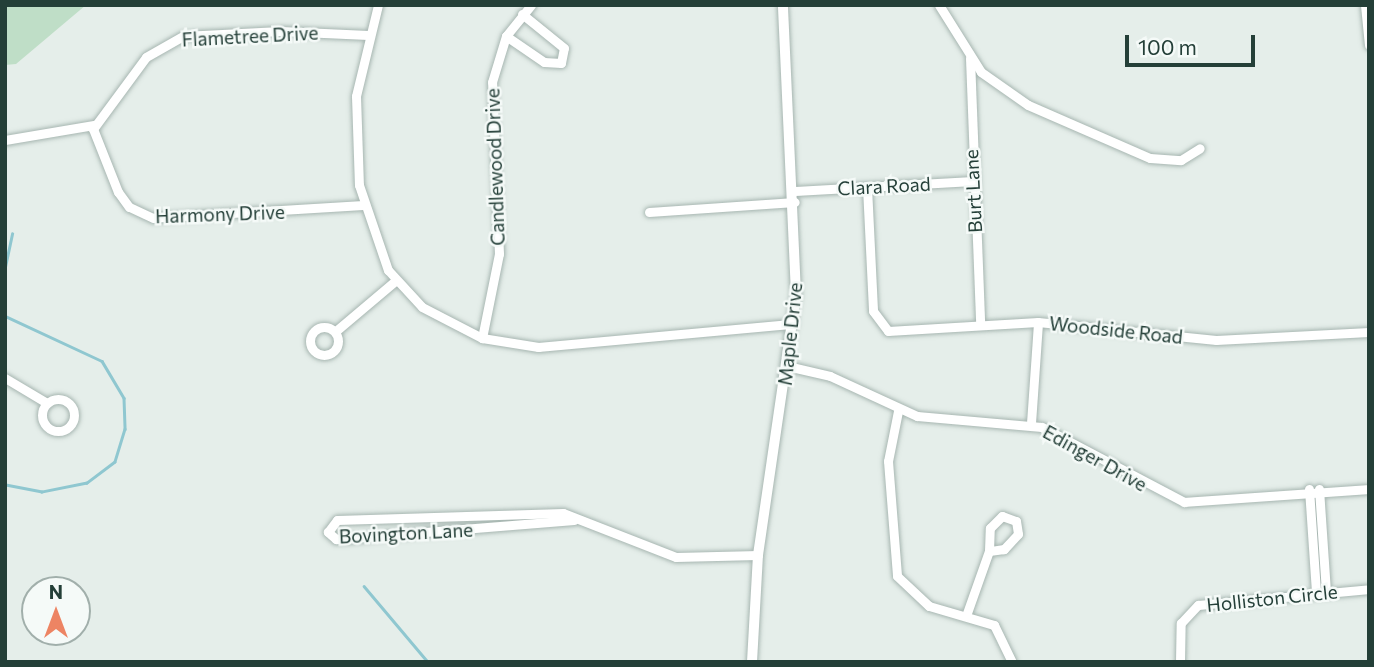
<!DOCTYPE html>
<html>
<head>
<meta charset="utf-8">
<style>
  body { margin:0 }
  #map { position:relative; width:1374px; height:667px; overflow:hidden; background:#e5eeea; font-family:Commissioner,sans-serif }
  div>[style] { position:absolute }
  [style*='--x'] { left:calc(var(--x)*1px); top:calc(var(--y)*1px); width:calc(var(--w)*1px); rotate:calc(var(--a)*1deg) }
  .green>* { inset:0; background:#bfdec7 }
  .stream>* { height:2.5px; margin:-1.25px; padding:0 1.25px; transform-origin:1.25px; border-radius:1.25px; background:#8fc7d0 }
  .roads { filter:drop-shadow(0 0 2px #a7b6b1) drop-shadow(0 0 2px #a7b6b1) }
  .minor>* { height:9px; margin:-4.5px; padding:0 4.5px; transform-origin:4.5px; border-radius:4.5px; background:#fff }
  .minor>.ring { margin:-4.5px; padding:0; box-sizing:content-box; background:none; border:9px solid #fff; border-radius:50% }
  .tertiary>* { height:10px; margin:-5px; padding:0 5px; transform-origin:5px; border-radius:5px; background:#fff }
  span { translate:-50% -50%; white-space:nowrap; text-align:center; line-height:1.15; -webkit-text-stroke:5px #f5faf8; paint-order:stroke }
  .street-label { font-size:19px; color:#243f38 }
  .frame { position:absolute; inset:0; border:7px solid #243f38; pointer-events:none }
  .north { position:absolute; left:21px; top:576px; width:70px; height:70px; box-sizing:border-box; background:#f5faf8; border:2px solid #a1afab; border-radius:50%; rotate:0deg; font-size:19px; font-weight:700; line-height:28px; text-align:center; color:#243f38 }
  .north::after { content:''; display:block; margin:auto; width:24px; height:32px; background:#ed8463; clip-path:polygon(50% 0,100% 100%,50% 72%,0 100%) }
  .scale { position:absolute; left:1125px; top:35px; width:130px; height:32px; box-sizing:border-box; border:4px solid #243f38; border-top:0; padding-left:9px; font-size:21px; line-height:24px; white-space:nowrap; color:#243f38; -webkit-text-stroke:5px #f5faf8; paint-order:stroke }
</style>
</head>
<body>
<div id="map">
  <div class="green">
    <div style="clip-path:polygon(5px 5px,86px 5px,16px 64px,5px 65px)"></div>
  </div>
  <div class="stream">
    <div style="--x:5;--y:267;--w:34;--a:-78"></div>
    <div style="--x:5;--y:316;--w:107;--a:24.9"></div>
    <div style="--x:102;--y:361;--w:43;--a:59.3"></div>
    <div style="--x:124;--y:398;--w:31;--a:88"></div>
    <div style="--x:125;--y:429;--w:34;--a:107"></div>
    <div style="--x:115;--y:462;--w:35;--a:143"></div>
    <div style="--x:87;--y:483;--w:46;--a:168.7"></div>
    <div style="--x:42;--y:492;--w:38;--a:-169"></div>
    <div style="--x:364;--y:586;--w:99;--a:49.9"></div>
  </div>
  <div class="roads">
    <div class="minor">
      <div style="--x:378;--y:5;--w:94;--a:103.6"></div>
      <div style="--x:356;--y:96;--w:89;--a:88.1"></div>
      <div style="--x:359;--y:185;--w:90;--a:71.2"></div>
      <div style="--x:388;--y:270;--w:50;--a:47.4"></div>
      <div style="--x:422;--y:307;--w:68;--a:27.3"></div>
      <div style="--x:482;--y:338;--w:57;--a:9.1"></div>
      <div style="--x:538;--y:347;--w:256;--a:-5.2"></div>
      <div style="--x:939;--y:5;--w:79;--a:57.9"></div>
      <div style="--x:981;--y:72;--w:57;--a:35.1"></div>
      <div style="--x:1028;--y:105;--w:133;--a:23.5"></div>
      <div style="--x:1150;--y:158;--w:31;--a:4"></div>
      <div style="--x:1181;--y:160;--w:22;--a:-32"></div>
      <div style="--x:1365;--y:5;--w:40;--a:84.3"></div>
      <div style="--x:506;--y:36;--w:46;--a:34.4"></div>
      <div style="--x:544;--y:62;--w:17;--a:3"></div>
      <div style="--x:561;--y:63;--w:15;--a:-79"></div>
      <div style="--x:564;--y:48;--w:54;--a:-141"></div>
      <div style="--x:970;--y:58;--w:265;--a:87.8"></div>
      <div style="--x:5;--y:140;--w:90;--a:-9.6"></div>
      <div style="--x:867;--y:187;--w:124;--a:87.2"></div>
      <div style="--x:873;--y:311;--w:25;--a:53"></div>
      <div style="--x:888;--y:331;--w:150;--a:-3.4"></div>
      <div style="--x:1038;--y:322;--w:179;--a:5.8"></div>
      <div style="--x:1216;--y:340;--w:153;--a:-3"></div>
      <div style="--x:795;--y:191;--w:178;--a:-3.2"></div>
      <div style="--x:363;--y:205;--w:210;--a:176.5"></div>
      <div style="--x:153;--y:218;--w:26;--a:-155"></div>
      <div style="--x:129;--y:207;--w:19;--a:-126"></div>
      <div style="--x:118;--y:192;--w:68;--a:-111.6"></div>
      <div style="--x:93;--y:129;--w:89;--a:-53.6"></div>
      <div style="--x:146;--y:57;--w:43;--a:-29.6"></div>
      <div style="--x:183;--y:36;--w:97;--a:-3"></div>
      <div style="--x:280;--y:31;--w:88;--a:2.6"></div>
      <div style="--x:649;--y:212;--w:146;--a:-3.9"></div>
      <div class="ring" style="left:310px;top:327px;width:19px;height:19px"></div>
      <div style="--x:337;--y:330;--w:76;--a:-40.2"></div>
      <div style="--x:482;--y:338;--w:86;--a:-78.6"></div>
      <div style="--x:499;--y:254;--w:172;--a:-92.3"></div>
      <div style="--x:492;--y:82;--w:48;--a:-73.1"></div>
      <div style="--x:506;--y:36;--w:40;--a:-51"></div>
      <div style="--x:787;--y:366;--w:44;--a:13.1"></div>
      <div style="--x:830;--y:376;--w:96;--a:24.7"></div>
      <div style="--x:917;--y:416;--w:125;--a:5"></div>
      <div style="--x:1042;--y:427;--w:161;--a:27.8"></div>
      <div style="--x:1184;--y:502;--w:185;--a:-4"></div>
      <div style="--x:5;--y:378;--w:49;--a:30.8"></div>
      <div class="ring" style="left:42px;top:399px;width:23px;height:23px"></div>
      <div style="--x:898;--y:411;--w:51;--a:101.3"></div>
      <div style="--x:888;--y:461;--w:115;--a:85.5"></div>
      <div style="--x:897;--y:576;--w:44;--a:43.2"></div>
      <div style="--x:929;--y:606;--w:68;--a:16.3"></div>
      <div style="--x:994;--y:625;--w:41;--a:64.1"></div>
      <div style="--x:1031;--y:423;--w:101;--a:-86"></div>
      <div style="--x:1309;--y:489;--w:104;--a:86.1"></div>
      <div style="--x:1319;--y:489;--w:103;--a:86.1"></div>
      <div style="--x:1002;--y:516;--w:15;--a:20"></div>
      <div style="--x:1016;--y:521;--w:13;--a:81"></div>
      <div style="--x:1018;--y:534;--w:21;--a:133"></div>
      <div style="--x:1004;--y:549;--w:15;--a:172"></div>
      <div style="--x:989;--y:551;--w:23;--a:-88"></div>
      <div style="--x:990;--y:528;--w:17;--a:-45"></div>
      <div style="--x:574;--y:520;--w:239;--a:175.4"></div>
      <div style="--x:336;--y:539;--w:11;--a:-139"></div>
      <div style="--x:328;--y:532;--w:15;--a:-53"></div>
      <div style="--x:337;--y:520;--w:226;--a:-1.8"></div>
      <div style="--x:563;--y:513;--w:121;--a:21.3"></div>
      <div style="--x:676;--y:557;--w:82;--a:-1.4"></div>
      <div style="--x:967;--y:613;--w:66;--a:-70.5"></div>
      <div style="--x:1180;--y:662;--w:39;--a:-89"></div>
      <div style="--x:1181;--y:623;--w:25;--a:-47"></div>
      <div style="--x:1198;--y:605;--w:172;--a:-5.3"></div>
    </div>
    <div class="tertiary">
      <div style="--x:752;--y:662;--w:107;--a:-86.8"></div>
      <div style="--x:758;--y:555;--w:264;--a:-81.7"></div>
      <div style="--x:796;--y:294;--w:289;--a:-92.6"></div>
    </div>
  </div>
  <div class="street-label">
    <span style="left:250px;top:36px;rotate:-3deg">Flametree Drive</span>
    <span style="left:495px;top:167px;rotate:-92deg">Candlewood Drive</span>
    <span style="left:884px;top:186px;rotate:-3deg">Clara Road</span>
    <span style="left:973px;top:191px;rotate:-93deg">Burt Lane</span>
    <span style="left:220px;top:214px;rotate:-2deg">Harmony Drive</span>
    <span style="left:1116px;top:330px;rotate:6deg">Woodside Road</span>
    <span style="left:790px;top:334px;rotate:-84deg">Maple Drive</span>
    <span style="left:1095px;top:458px;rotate:29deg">Edinger Drive</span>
    <span style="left:406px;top:533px;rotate:-3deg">Bovington Lane</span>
    <span style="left:1272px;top:598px;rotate:-6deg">Holliston Circle</span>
  </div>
  <div class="frame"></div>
  <div class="north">N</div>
  <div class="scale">100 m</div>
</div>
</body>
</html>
